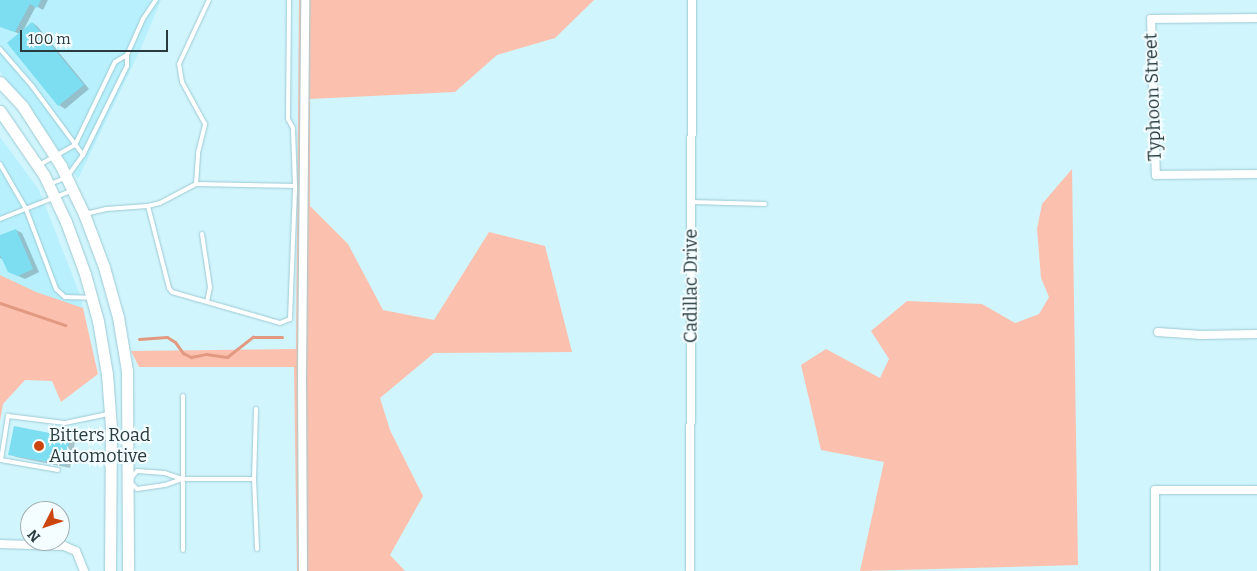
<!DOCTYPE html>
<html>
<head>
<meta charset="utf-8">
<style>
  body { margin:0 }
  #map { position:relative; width:1257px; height:571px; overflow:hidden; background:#d1f5fd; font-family:Bitter,serif }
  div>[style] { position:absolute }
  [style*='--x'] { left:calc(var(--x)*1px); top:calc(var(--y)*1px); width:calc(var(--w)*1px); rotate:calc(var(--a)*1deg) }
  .built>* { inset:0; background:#b8f1fd }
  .green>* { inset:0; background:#fcc1ae }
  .shadow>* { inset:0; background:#0003 }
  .stream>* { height:3px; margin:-1.5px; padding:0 1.5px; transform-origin:1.5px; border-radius:1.5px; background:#e29982 }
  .building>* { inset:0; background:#7edef1 }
  .roads { filter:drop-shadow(0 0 1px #9ccad3) drop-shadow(0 0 1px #9ccad3) }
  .lane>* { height:4px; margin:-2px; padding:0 2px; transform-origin:2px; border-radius:2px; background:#fff }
  .street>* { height:8px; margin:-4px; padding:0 4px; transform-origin:4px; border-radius:4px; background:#fff }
  .secondary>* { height:11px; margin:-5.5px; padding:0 5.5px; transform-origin:5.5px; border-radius:5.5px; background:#fff }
  .dots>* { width:14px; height:14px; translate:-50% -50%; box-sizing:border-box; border:2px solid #f4fdff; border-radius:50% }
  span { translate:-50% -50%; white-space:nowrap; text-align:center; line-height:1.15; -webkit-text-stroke:4px #f4fdff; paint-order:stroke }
  .street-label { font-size:18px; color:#293b3f }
  .poi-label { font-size:18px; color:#293b3f }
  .left { translate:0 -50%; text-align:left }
  .north { position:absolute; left:20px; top:501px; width:50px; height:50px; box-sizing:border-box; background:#f4fdff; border:1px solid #a3afb2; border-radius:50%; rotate:229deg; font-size:14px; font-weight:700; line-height:20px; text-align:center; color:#293b3f }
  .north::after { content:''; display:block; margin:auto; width:18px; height:22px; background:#cc450e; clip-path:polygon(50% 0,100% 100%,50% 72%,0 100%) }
  .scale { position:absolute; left:20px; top:30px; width:148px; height:22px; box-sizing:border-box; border:2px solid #293b3f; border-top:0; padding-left:6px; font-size:15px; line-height:18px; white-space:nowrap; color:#293b3f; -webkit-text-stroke:4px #f4fdff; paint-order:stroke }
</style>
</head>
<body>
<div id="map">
  <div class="built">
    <div style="clip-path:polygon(0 0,161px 0,141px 48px,78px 179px,47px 132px,0 72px)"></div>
    <div style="clip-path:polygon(0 137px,39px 190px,79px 292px,83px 308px,0 284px)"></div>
  </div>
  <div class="green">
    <div style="clip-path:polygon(299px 0,594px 0,555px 38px,497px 55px,455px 92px,310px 99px,310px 206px,348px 244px,383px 310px,434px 320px,489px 232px,545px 246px,572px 352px,434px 353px,380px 398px,390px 430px,423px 496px,390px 555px,405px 571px,297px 571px,294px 367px,139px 367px,131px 351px,296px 349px)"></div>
    <div style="clip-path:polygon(1072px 169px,1078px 565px,860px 571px,884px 462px,821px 450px,801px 365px,826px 349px,880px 378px,889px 359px,871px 331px,907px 301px,982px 304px,1015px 323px,1039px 314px,1049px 297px,1041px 278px,1037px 229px,1042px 204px)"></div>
    <div style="clip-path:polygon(0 275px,36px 292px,83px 308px,98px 374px,61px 402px,52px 381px,25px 380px,3px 404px,0 421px)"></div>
  </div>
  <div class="shadow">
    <div style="clip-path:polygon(0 0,48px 0,43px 10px,36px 6px,23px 31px,33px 23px,38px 27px,89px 89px,65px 109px,59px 105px,9px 43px,20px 34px,0 26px)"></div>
    <div style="clip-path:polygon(16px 230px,22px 233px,39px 272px,25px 279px,9px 272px,4px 260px,0 258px,0 237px)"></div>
    <div style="clip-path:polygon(70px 438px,75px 442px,70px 468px,16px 457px,10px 454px)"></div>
  </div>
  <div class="stream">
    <div style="--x:0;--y:303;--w:69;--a:18.7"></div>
    <div style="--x:139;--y:339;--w:28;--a:-4"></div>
    <div style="--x:167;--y:337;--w:9;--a:32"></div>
    <div style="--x:175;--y:342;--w:14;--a:54"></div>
    <div style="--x:183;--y:353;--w:9;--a:27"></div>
    <div style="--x:191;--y:357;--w:15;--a:-11"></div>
    <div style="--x:206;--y:354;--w:21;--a:8"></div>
    <div style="--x:227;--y:357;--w:33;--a:-38"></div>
    <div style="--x:253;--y:337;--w:29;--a:0"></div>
  </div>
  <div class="building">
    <div style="clip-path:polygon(0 0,41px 0,37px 8px,30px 4px,15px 32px,0 27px)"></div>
    <div style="clip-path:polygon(32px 22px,84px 85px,58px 106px,7px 43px)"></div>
    <div style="clip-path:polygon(16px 229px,33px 269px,18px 276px,8px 272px,0 255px,0 235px)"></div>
    <div style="clip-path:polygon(14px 426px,70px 437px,65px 465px,8px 455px)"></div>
  </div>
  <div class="roads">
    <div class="lane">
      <div style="--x:0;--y:49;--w:49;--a:49.1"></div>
      <div style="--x:32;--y:86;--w:86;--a:53.5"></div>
      <div style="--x:0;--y:164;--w:52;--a:60"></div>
      <div style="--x:26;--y:209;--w:85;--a:69.4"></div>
      <div style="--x:56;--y:289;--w:12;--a:42"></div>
      <div style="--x:65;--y:297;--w:25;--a:2"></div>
      <div style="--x:39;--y:165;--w:41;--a:-29.1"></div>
      <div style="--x:75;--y:145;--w:92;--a:-64.3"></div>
      <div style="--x:115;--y:62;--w:14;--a:-30"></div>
      <div style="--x:50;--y:184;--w:18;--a:-22"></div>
      <div style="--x:67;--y:177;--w:27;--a:-54"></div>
      <div style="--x:83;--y:155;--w:99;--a:-63.7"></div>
      <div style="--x:127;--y:66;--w:11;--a:-90"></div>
      <div style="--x:127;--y:55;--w:39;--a:-66"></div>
      <div style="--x:143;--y:19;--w:23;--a:-56"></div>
      <div style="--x:196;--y:184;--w:31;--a:-86"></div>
      <div style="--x:198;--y:153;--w:30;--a:-76"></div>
      <div style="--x:205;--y:124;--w:48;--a:-118.7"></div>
      <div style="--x:182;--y:82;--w:18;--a:-99"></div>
      <div style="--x:179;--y:64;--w:71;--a:-64.9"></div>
      <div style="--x:692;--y:202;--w:73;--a:1.6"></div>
      <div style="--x:148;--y:206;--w:85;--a:75.6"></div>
      <div style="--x:169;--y:288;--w:5;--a:53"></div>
      <div style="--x:172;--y:292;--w:112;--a:16"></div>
      <div style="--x:280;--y:323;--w:11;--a:-22"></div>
      <div style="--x:290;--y:319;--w:133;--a:-87.8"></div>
      <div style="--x:295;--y:186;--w:58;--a:-92"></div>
      <div style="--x:293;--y:128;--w:10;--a:-119"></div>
      <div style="--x:288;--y:119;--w:119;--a:-89.5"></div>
      <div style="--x:85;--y:214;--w:22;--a:-13"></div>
      <div style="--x:106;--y:209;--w:42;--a:-4.1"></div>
      <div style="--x:148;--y:206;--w:12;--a:-14"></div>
      <div style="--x:160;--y:203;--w:41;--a:-27.8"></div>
      <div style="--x:196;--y:184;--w:99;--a:1.2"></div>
      <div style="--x:0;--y:219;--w:76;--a:-21.5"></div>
      <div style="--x:202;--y:234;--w:54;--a:81.4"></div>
      <div style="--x:210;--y:287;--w:15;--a:101"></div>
      <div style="--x:256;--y:409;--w:70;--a:91.6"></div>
      <div style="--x:254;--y:479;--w:70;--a:87.5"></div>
      <div style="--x:58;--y:470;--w:58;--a:-170"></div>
      <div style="--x:1;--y:460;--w:45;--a:-81"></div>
      <div style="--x:8;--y:416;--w:57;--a:7"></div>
      <div style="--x:65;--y:423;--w:44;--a:-11.8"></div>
      <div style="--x:182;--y:479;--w:18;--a:-161"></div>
      <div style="--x:165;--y:473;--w:28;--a:-176"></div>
      <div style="--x:137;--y:471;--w:13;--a:129"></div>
      <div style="--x:129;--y:481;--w:11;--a:45"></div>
      <div style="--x:137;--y:489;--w:28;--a:-8"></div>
      <div style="--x:165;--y:485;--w:18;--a:-19"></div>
      <div style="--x:182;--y:479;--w:72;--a:0"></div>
      <div style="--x:183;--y:550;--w:154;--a:-90"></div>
    </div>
    <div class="street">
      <div style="--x:1257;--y:18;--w:106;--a:179.5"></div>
      <div style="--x:1151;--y:19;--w:156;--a:88.2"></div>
      <div style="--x:1156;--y:175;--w:101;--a:-0.6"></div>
      <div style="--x:1158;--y:332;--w:43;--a:4"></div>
      <div style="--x:1201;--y:335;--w:56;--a:-1"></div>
      <div style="--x:0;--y:544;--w:64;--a:1.8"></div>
      <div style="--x:64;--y:546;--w:13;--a:23"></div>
      <div style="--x:76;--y:551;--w:22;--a:68"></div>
      <div style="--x:303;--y:571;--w:193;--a:-90.3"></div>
      <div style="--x:302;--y:378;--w:378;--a:-89.5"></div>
      <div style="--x:690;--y:571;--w:571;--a:-89.8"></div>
      <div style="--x:1155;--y:571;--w:81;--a:-90"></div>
      <div style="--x:1155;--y:490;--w:102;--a:0"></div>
    </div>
    <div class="secondary">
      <div style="--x:0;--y:82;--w:34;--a:47"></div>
      <div style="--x:23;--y:107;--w:70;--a:57.2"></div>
      <div style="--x:61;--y:166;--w:53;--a:64.4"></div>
      <div style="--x:84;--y:214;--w:57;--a:69.3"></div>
      <div style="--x:104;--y:267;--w:52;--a:74.4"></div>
      <div style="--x:118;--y:317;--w:55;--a:80.5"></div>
      <div style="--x:127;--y:371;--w:200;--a:89.7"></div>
      <div style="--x:0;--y:111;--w:78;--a:55.5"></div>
      <div style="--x:44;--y:175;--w:52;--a:64.9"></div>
      <div style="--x:66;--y:222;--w:55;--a:69.9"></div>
      <div style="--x:85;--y:274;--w:49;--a:74.5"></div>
      <div style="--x:98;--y:321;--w:54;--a:80.4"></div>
      <div style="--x:107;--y:374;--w:53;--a:85.7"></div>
      <div style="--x:111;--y:427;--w:144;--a:90.4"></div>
    </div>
  </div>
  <div class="dots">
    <div style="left:39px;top:446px;background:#cc450e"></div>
  </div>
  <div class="street-label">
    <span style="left:1153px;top:97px;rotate:-92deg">Typhoon Street</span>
    <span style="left:691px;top:286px;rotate:-90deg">Cadillac Drive</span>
  </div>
  <div class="poi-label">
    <span class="left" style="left:49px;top:446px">Bitters Road<br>Automotive</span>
  </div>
  <div class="north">N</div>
  <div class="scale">100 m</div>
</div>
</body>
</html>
